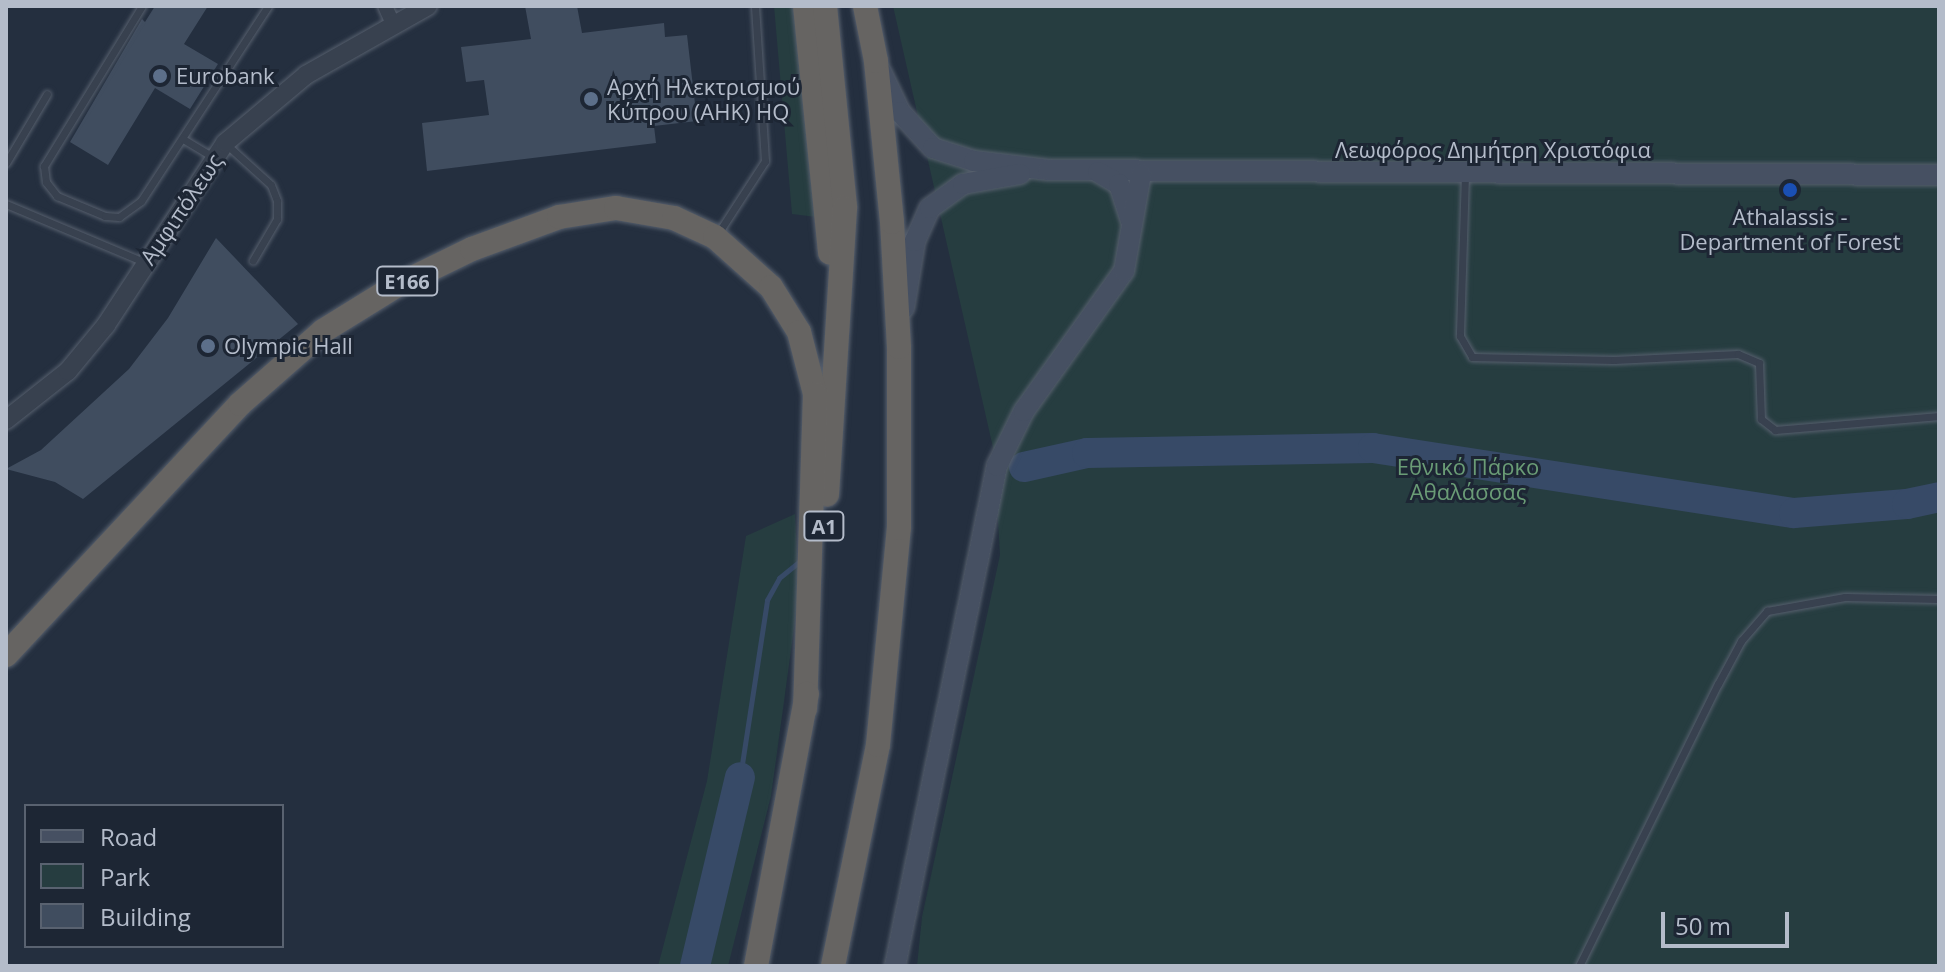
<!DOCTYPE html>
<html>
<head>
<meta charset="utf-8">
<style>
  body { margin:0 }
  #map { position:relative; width:1945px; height:972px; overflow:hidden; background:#242f3f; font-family:"Open Sans",sans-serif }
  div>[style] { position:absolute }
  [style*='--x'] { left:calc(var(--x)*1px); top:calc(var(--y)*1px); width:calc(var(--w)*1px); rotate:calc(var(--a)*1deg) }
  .green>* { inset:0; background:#263d40 }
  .stream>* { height:5px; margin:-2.5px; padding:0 2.5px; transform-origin:2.5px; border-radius:2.5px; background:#374a67 }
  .river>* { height:30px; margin:-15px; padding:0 15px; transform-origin:15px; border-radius:15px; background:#374a67 }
  .building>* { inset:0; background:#404d5f }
  .roads { filter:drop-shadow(0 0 2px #565f6d) drop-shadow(0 0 2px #565f6d) }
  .service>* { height:7px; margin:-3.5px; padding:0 3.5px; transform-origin:3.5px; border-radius:3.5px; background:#38414f }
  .minor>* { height:14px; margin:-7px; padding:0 7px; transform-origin:7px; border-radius:7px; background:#38414f }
  .tertiary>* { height:18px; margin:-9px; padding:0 9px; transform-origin:9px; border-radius:9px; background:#38414f }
  .secondary>* { height:20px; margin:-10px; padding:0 10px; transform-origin:10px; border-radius:10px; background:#465062 }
  .trunk>* { height:24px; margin:-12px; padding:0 12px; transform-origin:12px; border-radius:12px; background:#666462 }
  .dots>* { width:22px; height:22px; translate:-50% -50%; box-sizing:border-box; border:4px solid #1d2634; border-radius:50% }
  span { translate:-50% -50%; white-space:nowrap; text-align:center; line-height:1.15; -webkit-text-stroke:6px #1d2634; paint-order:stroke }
  .shield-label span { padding:2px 6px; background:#1d2634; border:2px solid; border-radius:6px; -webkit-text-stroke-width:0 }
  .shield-label { font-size:20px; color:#b4bcca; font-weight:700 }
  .poi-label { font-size:22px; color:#b4bcca }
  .left { translate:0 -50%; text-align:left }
  .street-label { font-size:22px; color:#b4bcca }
  .park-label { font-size:22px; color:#6a9c76 }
  .frame { position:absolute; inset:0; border:8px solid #b4bcca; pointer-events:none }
  .legend { position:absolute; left:24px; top:804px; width:260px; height:144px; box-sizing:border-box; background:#1d2634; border:2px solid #596270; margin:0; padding:10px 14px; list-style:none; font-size:24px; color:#b4bcca }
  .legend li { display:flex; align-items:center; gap:16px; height:40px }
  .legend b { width:40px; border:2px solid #596270 }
  .scale { position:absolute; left:1661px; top:912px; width:128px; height:36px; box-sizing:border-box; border:4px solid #b4bcca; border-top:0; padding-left:10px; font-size:24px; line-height:28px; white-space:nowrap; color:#b4bcca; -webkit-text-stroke:6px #1d2634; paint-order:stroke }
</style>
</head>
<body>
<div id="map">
  <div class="green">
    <div style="clip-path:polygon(774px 6px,801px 6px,816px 217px,792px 214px)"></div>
    <div style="clip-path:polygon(893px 6px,1939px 6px,1939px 966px,917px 966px,922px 917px,1000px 555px,994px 452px)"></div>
    <div style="clip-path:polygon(795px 514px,799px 592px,771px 796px,728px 966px,658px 966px,707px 781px,746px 536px)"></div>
  </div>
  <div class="stream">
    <div style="--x:740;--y:777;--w:179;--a:-81.3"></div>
    <div style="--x:767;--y:600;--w:25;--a:-61"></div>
    <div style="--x:779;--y:578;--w:27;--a:-39"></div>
  </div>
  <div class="river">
    <div style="--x:1024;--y:467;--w:65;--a:-12.5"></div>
    <div style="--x:1087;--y:453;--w:286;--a:-1"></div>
    <div style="--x:1373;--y:448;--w:426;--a:8.8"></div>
    <div style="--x:1794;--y:513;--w:113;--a:-4.6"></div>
    <div style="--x:1907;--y:504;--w:33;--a:-12"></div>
    <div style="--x:695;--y:966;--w:194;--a:-76.6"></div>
  </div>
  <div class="building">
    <div style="clip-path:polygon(155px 6px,208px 6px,184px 44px,218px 64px,190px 109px,155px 88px,108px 165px,70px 142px,142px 19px,145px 22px)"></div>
    <div style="clip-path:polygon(525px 6px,577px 6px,582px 33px,664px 23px,665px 37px,687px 35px,697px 121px,654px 126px,656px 143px,427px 171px,422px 123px,489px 115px,484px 80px,466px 82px,461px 47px,531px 39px)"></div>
    <div style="clip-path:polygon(216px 238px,298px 324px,83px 499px,55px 482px,6px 469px,41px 450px,129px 369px,168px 318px)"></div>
  </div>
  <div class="roads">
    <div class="service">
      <div style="--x:142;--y:6;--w:188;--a:121.5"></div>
      <div style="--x:44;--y:166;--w:16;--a:83"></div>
      <div style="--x:46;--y:182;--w:18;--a:52"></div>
      <div style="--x:57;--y:196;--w:52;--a:22.6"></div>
      <div style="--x:105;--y:216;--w:14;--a:4"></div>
      <div style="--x:119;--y:217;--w:27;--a:-36"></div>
      <div style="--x:141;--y:201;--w:233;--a:-56.9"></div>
      <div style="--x:183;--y:139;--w:35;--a:31"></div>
      <div style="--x:227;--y:145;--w:59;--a:42.3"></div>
      <div style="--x:271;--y:185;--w:17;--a:69"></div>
      <div style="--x:277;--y:201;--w:18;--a:90"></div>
      <div style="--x:277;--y:219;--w:48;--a:120.3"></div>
      <div style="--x:6;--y:163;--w:80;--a:-59.3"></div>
      <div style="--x:1465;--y:174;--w:162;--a:91.8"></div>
      <div style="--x:1460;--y:336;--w:24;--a:60"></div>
      <div style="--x:1472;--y:357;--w:142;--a:1.2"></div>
      <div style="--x:1614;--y:360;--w:124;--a:-2.8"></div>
      <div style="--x:1738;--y:354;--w:23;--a:23"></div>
      <div style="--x:1759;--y:363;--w:56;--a:88"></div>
      <div style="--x:1761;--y:419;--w:18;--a:38"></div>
      <div style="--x:1775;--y:430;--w:165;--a:-4.9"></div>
      <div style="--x:6;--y:204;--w:150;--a:22.8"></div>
      <div style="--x:717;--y:235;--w:88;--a:-57"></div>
      <div style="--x:765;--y:161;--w:155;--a:-93.7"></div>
      <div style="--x:1579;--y:966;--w:314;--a:-63.8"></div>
      <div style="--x:1718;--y:684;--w:49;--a:-61.9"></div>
      <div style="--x:1741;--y:641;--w:40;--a:-49"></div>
      <div style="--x:1767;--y:611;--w:79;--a:-10.2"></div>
      <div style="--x:1845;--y:597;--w:94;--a:1.2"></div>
    </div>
    <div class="minor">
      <div style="--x:385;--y:6;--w:20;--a:66"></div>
    </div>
    <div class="tertiary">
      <div style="--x:6;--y:420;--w:79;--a:-38.3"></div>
      <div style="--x:68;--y:371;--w:60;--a:-50.4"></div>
      <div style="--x:106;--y:325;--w:217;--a:-56.8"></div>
      <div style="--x:225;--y:143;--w:106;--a:-40"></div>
      <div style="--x:306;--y:75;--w:140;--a:-29.5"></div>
    </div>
    <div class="secondary">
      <div style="--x:881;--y:72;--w:44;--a:64.6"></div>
      <div style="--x:900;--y:112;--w:49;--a:47.5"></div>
      <div style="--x:933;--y:148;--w:43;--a:17.6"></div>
      <div style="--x:974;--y:161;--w:75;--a:6.9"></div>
      <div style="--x:1048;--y:170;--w:891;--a:0.32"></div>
      <div style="--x:1098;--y:172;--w:24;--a:30"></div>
      <div style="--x:1119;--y:184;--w:39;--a:72"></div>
      <div style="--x:904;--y:308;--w:68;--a:-80.7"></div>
      <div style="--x:915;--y:241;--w:36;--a:-66"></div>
      <div style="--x:930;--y:208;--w:41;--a:-36"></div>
      <div style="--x:963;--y:184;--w:58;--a:-10"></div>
      <div style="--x:895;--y:966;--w:510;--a:-78.47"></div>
      <div style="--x:997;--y:466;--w:61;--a:-63.9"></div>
      <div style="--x:1024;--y:411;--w:172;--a:-54.5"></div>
      <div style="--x:1124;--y:271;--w:98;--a:-80.1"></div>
    </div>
    <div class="trunk">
      <div style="--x:805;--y:6;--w:248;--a:84.2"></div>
      <div style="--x:825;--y:6;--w:203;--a:84.3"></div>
      <div style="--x:845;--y:208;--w:287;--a:93.6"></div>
      <div style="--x:6;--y:655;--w:343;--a:-47"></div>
      <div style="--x:240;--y:404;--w:111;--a:-41.3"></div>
      <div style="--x:323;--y:331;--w:86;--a:-31.7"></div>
      <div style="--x:396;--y:286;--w:85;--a:-26"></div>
      <div style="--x:472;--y:249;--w:93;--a:-20.2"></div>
      <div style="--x:559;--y:217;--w:58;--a:-9"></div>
      <div style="--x:616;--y:208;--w:59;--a:9.8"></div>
      <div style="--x:674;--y:218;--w:45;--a:24.9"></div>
      <div style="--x:715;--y:237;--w:75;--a:41.8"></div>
      <div style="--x:771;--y:287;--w:53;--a:58.1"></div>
      <div style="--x:799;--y:332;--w:64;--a:75.5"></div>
      <div style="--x:815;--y:394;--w:315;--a:91.8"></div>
      <div style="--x:756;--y:966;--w:277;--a:-79.4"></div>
      <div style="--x:833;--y:966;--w:226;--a:-78.5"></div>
      <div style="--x:878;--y:745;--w:218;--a:-84.5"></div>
      <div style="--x:899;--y:528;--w:181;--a:-90"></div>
      <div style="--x:899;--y:347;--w:125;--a:-93.2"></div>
      <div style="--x:892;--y:222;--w:162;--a:-95.7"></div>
      <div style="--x:876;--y:61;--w:56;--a:-101.3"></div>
    </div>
  </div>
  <div class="dots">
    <div style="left:160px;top:76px;background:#5c6f8a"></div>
    <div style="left:591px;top:99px;background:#5c6f8a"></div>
    <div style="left:1790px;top:190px;background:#1a4fb4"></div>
    <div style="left:208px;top:346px;background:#5c6f8a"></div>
  </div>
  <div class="shield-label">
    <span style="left:407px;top:281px">E166</span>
    <span style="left:824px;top:526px">A1</span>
  </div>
  <div class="poi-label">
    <span class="left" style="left:176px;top:76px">Eurobank</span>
    <span class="left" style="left:607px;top:99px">Αρχή Ηλεκτρισμού<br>Κύπρου (ΑΗΚ) HQ</span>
    <span style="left:1790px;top:229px">Athalassis -<br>Department of Forest</span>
    <span class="left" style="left:224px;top:346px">Olympic Hall</span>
  </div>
  <div class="street-label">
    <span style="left:1493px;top:150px">Λεωφόρος Δημήτρη Χριστόφια</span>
    <span style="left:181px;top:209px;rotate:-56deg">Αμφιπόλεως</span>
  </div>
  <div class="park-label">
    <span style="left:1468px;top:479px">Εθνικό Πάρκο<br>Αθαλάσσας</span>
  </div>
  <div class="frame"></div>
  <ul class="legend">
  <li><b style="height:10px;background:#465062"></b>Road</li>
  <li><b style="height:22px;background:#263d40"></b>Park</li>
  <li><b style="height:22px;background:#404d5f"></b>Building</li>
  </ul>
  <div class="scale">50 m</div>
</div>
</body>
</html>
